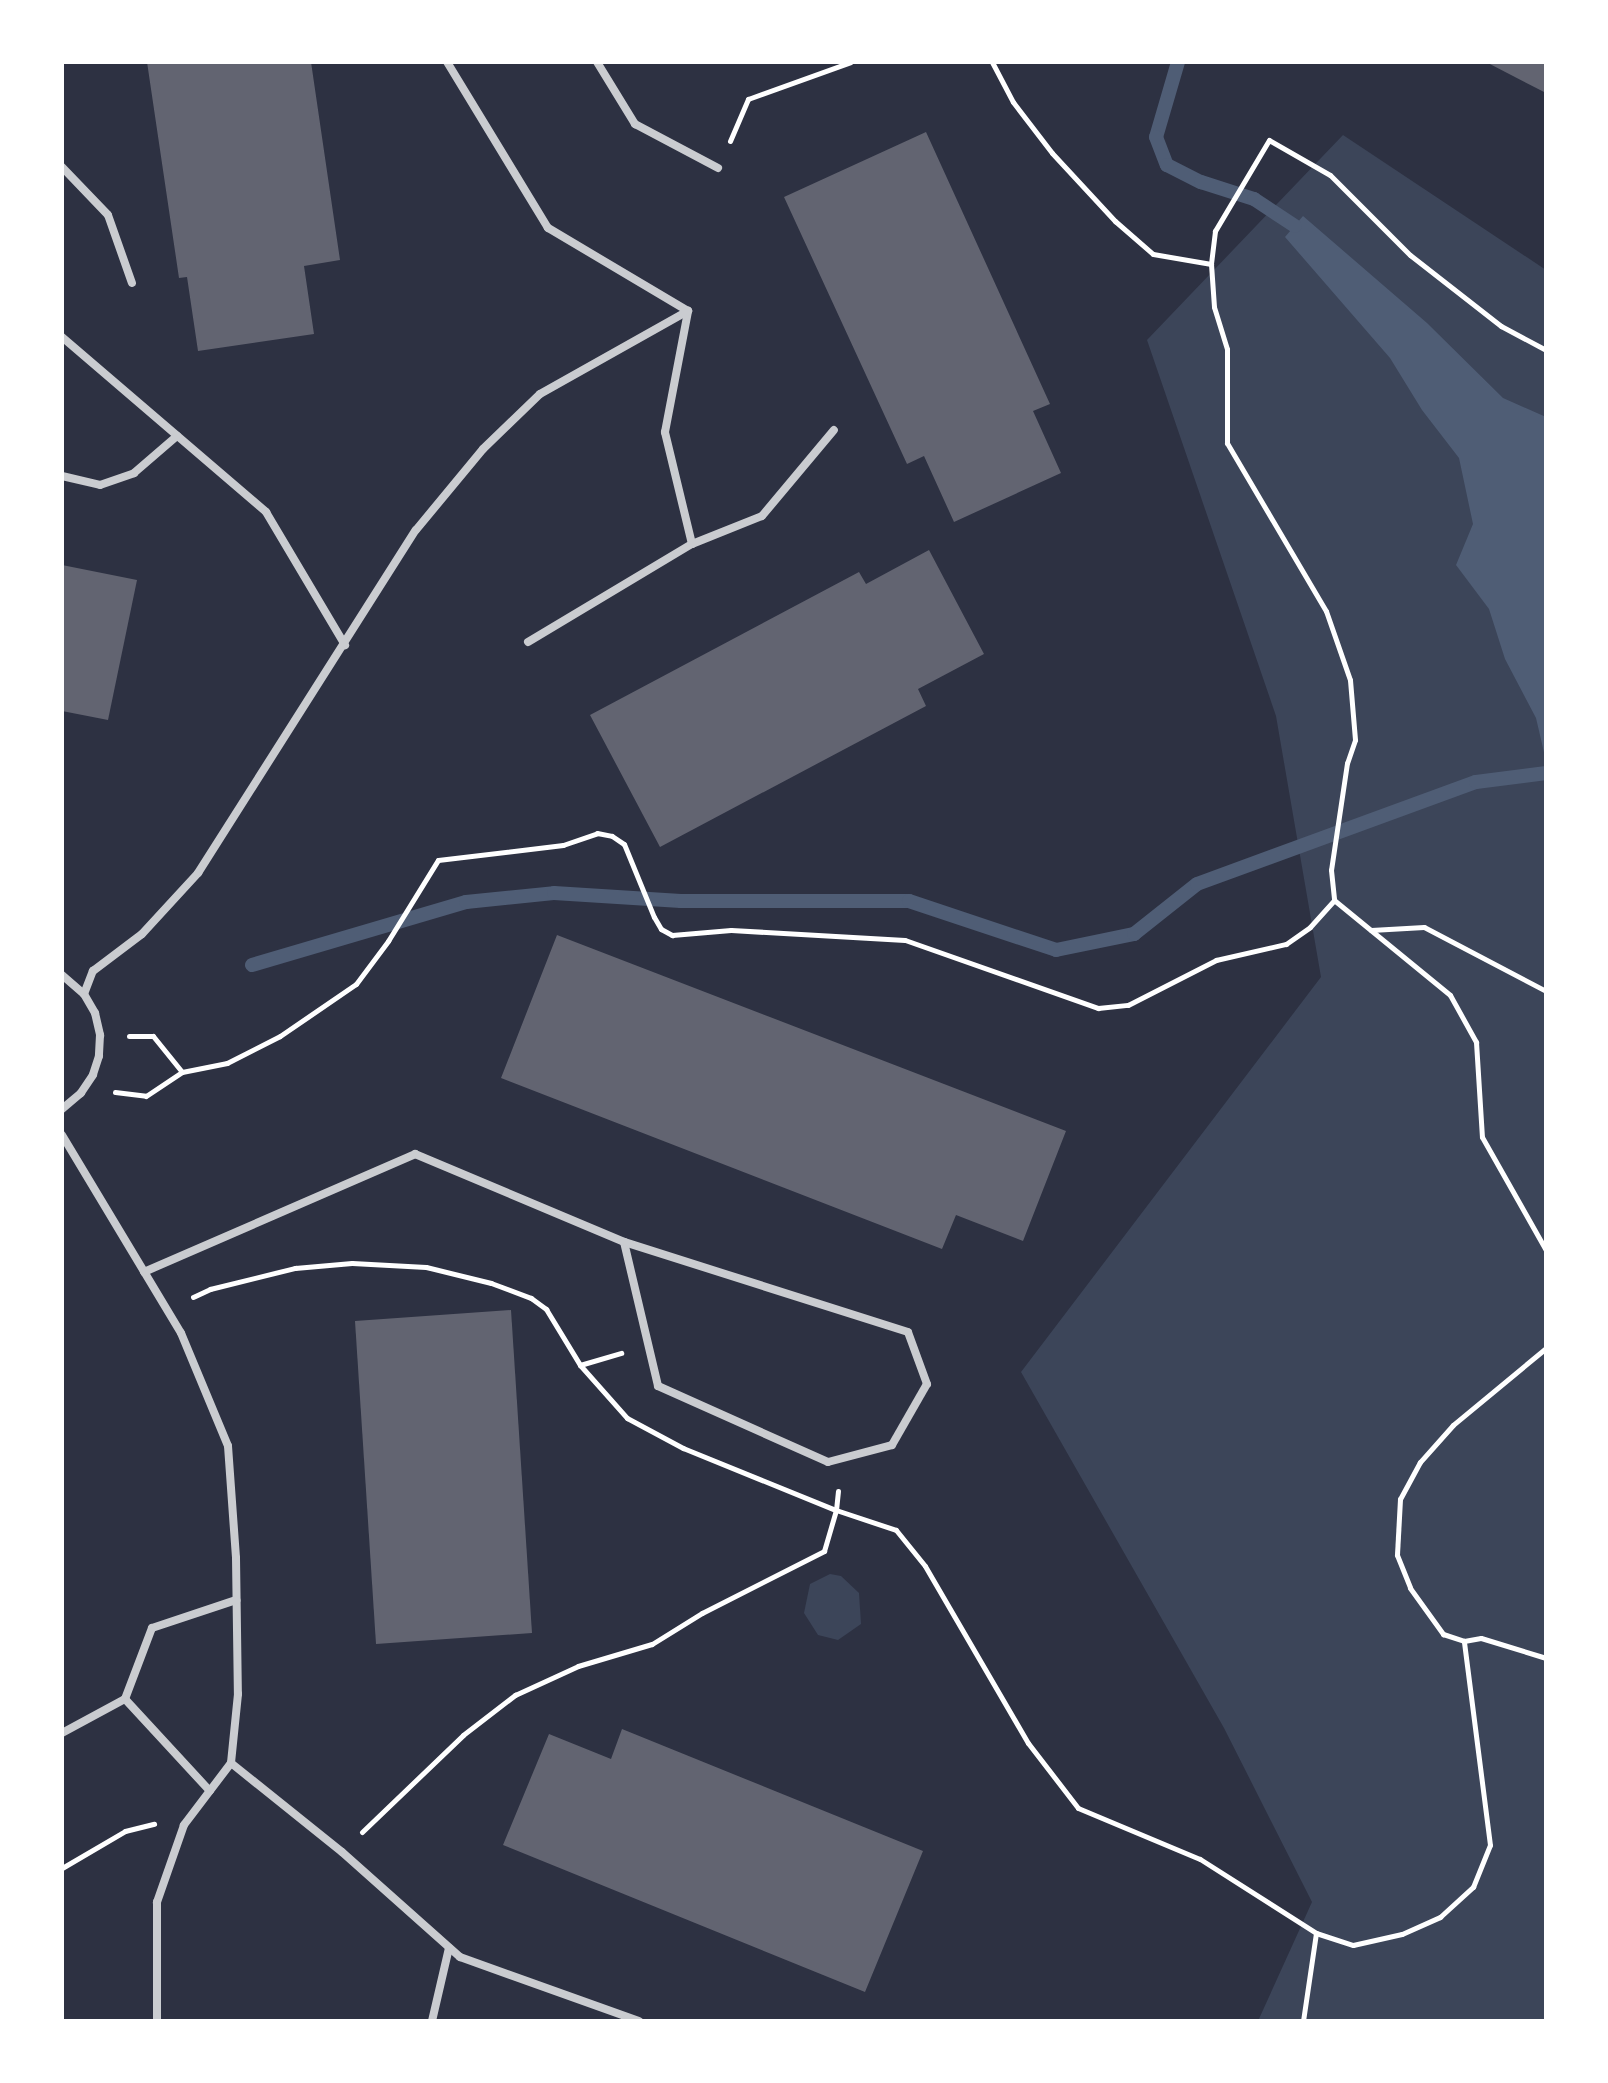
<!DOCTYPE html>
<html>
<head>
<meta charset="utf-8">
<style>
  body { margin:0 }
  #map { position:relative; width:1608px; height:2083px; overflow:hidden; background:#2d3142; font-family:Karla,sans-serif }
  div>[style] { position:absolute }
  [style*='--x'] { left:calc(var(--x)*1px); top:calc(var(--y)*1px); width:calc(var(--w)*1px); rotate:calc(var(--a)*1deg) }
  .green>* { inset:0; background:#3c4559 }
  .water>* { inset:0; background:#4f5d75 }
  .stream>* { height:14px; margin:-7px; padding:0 7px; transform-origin:7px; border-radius:7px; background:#4f5d75 }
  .building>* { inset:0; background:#626471 }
  .path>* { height:5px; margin:-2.5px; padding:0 2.5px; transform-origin:2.5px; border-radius:2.5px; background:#fff }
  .minor>* { height:8px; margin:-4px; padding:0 4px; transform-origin:4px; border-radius:4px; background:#caccd0 }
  span { translate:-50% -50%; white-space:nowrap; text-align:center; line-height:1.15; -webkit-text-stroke:8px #fff; paint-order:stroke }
  .frame { position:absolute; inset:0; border:64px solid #fff; pointer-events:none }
</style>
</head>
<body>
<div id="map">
  <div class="green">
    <div style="clip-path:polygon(1343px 135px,1546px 270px,1546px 2021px,1258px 2021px,1312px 1902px,1224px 1728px,1021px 1372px,1321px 977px,1276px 716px,1147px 340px)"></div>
    <div style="clip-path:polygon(830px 1574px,841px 1576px,859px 1593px,861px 1624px,838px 1640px,818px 1635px,804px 1613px,810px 1584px)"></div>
  </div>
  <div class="water">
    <div style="clip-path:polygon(1303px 216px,1427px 323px,1503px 398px,1546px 417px,1546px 761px,1536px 718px,1505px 659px,1489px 609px,1456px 565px,1473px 524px,1459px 458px,1422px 410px,1390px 358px,1285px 237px)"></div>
  </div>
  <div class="stream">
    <div style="--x:1178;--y:62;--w:78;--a:106.3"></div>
    <div style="--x:1156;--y:137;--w:30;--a:69"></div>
    <div style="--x:1167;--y:165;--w:38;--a:27"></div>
    <div style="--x:1201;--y:182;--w:56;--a:17.8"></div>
    <div style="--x:1254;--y:199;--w:49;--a:33.4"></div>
    <div style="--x:252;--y:965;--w:223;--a:-16.4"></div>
    <div style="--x:466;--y:902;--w:88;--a:-5.8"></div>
    <div style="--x:554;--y:893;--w:127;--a:3.6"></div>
    <div style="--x:681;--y:901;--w:228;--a:0"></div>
    <div style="--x:909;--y:901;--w:155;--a:18.4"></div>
    <div style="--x:1056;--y:950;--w:80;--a:-11.6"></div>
    <div style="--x:1134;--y:934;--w:80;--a:-38.4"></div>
    <div style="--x:1197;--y:884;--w:297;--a:-20.1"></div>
    <div style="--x:1476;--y:782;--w:71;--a:-7.3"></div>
  </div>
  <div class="building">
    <div style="clip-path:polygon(147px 62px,311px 62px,340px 260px,304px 266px,314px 334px,198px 351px,187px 277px,179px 278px)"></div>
    <div style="clip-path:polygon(1486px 62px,1546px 62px,1546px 93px)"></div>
    <div style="clip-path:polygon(926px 132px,1050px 404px,1033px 411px,1061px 473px,954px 522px,924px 456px,907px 464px,784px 197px)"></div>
    <div style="clip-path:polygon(929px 550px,984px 654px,918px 689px,926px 706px,660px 847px,590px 715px,859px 572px,866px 584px)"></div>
    <div style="clip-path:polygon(62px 565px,137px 580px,108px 720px,62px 711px)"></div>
    <div style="clip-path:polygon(557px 935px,1066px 1131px,1023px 1241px,956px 1215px,942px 1249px,501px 1078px)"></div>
    <div style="clip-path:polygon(511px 1310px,532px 1633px,376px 1644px,355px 1321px)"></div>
    <div style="clip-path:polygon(622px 1729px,923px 1851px,865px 1992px,503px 1845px,549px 1734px,611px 1759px)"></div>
  </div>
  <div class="path">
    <div style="--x:992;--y:62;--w:45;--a:62.3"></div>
    <div style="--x:1013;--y:102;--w:64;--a:52.6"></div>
    <div style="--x:1052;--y:153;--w:93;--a:47.2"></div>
    <div style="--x:1115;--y:221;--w:50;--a:41"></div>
    <div style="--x:1153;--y:254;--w:59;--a:9.8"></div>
    <div style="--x:730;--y:141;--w:46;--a:-66.8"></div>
    <div style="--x:748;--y:99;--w:109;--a:-19.8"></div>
    <div style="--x:1546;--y:350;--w:51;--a:-151.9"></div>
    <div style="--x:1501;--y:326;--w:115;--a:-142"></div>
    <div style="--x:1410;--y:255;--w:113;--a:-135"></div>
    <div style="--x:1330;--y:175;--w:70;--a:-150.2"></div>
    <div style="--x:1269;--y:140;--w:106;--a:120.7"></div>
    <div style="--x:1215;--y:231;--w:33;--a:97"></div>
    <div style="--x:1211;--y:264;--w:43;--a:86"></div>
    <div style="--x:1214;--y:307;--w:44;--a:72.8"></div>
    <div style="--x:1227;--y:349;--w:94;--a:90"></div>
    <div style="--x:1227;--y:443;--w:195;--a:59.5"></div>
    <div style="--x:1326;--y:611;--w:73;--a:70.8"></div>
    <div style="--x:1350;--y:680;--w:60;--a:85.2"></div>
    <div style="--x:1355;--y:740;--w:24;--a:109"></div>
    <div style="--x:1347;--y:763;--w:108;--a:98.5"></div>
    <div style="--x:1331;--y:870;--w:30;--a:84"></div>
    <div style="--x:1334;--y:900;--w:150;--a:39.3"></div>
    <div style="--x:1450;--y:995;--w:54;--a:61"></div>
    <div style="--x:1476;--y:1042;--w:95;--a:86.4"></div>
    <div style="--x:1482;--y:1137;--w:130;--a:60.5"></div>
    <div style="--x:1371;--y:930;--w:53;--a:-3.2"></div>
    <div style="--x:1424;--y:927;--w:138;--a:27.7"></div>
    <div style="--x:129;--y:1036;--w:24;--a:0"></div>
    <div style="--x:153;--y:1036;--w:46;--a:51.1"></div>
    <div style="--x:182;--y:1072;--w:46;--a:-11.3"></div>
    <div style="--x:227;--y:1063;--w:59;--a:-27"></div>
    <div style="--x:280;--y:1036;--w:92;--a:-34.4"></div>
    <div style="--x:356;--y:984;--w:54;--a:-53.3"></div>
    <div style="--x:388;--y:941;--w:95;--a:-58.3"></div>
    <div style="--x:438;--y:860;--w:126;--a:-6.8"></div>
    <div style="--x:563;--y:845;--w:36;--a:-19"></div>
    <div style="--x:597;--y:833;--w:15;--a:11"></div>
    <div style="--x:612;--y:836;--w:14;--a:34"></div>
    <div style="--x:624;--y:844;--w:79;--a:67.7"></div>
    <div style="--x:654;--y:917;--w:14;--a:60"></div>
    <div style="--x:661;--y:929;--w:13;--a:29"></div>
    <div style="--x:672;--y:935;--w:59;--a:-4.8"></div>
    <div style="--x:731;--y:930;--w:174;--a:3.3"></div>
    <div style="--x:905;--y:940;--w:205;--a:19.4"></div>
    <div style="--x:1098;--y:1008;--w:30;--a:-6"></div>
    <div style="--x:1128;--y:1005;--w:99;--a:-27.1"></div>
    <div style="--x:1216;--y:960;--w:72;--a:-12.9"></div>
    <div style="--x:1286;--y:944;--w:29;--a:-35"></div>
    <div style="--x:1310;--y:927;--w:36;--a:-48"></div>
    <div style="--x:115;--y:1092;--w:31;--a:7"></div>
    <div style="--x:146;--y:1096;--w:43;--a:-33.7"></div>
    <div style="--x:193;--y:1297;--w:19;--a:-25"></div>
    <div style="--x:210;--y:1289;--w:88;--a:-13.9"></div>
    <div style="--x:295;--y:1268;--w:57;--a:-5"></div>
    <div style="--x:352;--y:1263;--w:74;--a:3.1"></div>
    <div style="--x:426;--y:1267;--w:67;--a:13.8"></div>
    <div style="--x:491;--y:1283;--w:43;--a:20.6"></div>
    <div style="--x:531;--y:1298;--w:19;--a:36"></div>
    <div style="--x:546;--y:1309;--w:66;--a:58.7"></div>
    <div style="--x:580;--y:1365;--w:71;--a:48.4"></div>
    <div style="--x:627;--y:1418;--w:64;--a:28.2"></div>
    <div style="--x:683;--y:1448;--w:165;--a:22.1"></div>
    <div style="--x:836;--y:1510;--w:19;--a:-84"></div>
    <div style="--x:1546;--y:1348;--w:121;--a:140.4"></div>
    <div style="--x:1453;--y:1425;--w:50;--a:131.7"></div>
    <div style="--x:1420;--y:1462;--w:42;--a:118.4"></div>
    <div style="--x:1400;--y:1499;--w:56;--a:93.1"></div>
    <div style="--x:1397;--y:1555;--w:35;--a:68"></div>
    <div style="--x:1410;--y:1588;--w:57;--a:54.3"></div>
    <div style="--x:1443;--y:1634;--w:22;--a:18"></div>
    <div style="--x:1464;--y:1641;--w:17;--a:-10"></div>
    <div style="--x:1481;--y:1638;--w:68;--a:17.1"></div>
    <div style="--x:580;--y:1365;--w:43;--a:-16.3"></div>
    <div style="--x:362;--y:1832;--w:140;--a:-43.8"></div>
    <div style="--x:463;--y:1735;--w:66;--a:-37.6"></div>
    <div style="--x:515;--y:1695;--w:69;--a:-24.7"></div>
    <div style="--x:578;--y:1666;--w:77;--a:-16.6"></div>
    <div style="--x:652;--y:1644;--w:59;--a:-31.8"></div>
    <div style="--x:702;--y:1613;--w:137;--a:-26.9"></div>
    <div style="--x:824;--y:1551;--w:43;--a:-73.7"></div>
    <div style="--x:836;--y:1510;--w:63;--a:18.4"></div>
    <div style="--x:896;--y:1530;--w:46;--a:51.1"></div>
    <div style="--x:925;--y:1566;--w:205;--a:59.8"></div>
    <div style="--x:1028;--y:1743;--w:82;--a:52.4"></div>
    <div style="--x:1078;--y:1808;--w:132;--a:22.7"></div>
    <div style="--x:1200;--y:1859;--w:138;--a:32.5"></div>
    <div style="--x:1316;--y:1933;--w:39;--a:18"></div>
    <div style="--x:1353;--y:1945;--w:50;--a:-12.7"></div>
    <div style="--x:1402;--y:1934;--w:42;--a:-24.1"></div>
    <div style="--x:1440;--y:1917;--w:45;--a:-42.3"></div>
    <div style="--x:1473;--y:1887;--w:45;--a:-68"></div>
    <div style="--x:1490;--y:1845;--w:206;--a:-97.3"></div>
    <div style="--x:62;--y:1868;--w:73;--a:-30.4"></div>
    <div style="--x:125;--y:1831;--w:30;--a:-14"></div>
    <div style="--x:1303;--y:2021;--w:89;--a:-81.6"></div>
  </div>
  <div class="minor">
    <div style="--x:597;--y:62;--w:73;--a:58.5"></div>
    <div style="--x:635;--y:124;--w:94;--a:27.9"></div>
    <div style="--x:62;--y:167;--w:66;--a:46.2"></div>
    <div style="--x:108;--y:215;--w:72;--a:70.6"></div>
    <div style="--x:62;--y:337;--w:269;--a:40.6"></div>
    <div style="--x:266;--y:512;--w:155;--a:59.3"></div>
    <div style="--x:62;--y:476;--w:39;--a:13"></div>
    <div style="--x:100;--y:485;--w:36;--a:-19"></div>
    <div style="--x:134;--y:473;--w:57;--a:-40.7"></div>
    <div style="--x:692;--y:544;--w:75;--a:-21.8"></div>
    <div style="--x:762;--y:516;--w:112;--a:-50.1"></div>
    <div style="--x:528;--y:642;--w:191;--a:-30.9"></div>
    <div style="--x:692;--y:544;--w:115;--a:-103.6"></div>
    <div style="--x:665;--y:432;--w:123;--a:-79.2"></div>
    <div style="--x:62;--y:975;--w:29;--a:41"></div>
    <div style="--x:84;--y:994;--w:22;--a:60"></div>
    <div style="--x:95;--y:1013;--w:23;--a:77"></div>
    <div style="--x:100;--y:1035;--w:21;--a:93"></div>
    <div style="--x:99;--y:1056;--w:20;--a:108"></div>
    <div style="--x:93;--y:1075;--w:22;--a:124"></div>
    <div style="--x:81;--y:1093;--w:25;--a:140"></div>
    <div style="--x:84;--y:994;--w:25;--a:-69"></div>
    <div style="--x:93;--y:971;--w:61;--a:-37.1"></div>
    <div style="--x:142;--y:934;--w:83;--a:-47.4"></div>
    <div style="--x:198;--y:873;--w:406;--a:-57.6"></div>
    <div style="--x:416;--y:530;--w:105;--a:-50.4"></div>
    <div style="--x:483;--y:449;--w:79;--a:-44"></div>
    <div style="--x:540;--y:394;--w:170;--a:-29.3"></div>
    <div style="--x:688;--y:311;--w:163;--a:-149.3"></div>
    <div style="--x:548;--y:228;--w:194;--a:-121.3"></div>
    <div style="--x:62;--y:1135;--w:231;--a:59"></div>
    <div style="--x:181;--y:1333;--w:122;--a:67.4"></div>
    <div style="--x:228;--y:1446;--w:112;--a:85.9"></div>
    <div style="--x:236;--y:1558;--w:136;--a:89.2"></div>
    <div style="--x:238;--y:1694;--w:69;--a:95.8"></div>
    <div style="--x:231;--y:1763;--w:78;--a:127.2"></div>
    <div style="--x:184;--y:1825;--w:82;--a:109.3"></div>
    <div style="--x:157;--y:1902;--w:119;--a:90"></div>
    <div style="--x:144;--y:1272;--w:296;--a:-23.5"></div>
    <div style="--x:415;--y:1154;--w:227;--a:22.8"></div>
    <div style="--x:624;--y:1242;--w:148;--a:76.7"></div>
    <div style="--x:658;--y:1386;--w:186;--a:24.1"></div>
    <div style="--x:828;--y:1462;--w:66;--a:-14.9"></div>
    <div style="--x:892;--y:1445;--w:70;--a:-60.2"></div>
    <div style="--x:927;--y:1384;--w:55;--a:-110.1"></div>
    <div style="--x:908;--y:1332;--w:298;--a:-162.4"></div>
    <div style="--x:125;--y:1699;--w:76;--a:-69.2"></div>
    <div style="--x:152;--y:1628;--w:89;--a:-18.4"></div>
    <div style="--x:62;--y:1733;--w:72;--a:-28.4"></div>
    <div style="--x:125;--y:1699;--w:125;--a:47.3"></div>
    <div style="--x:231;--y:1763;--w:142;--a:38.7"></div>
    <div style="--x:342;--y:1852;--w:158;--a:41.7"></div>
    <div style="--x:460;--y:1957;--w:190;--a:19.7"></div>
    <div style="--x:432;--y:2021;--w:75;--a:-76.9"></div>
  </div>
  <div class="frame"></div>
</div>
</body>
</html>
